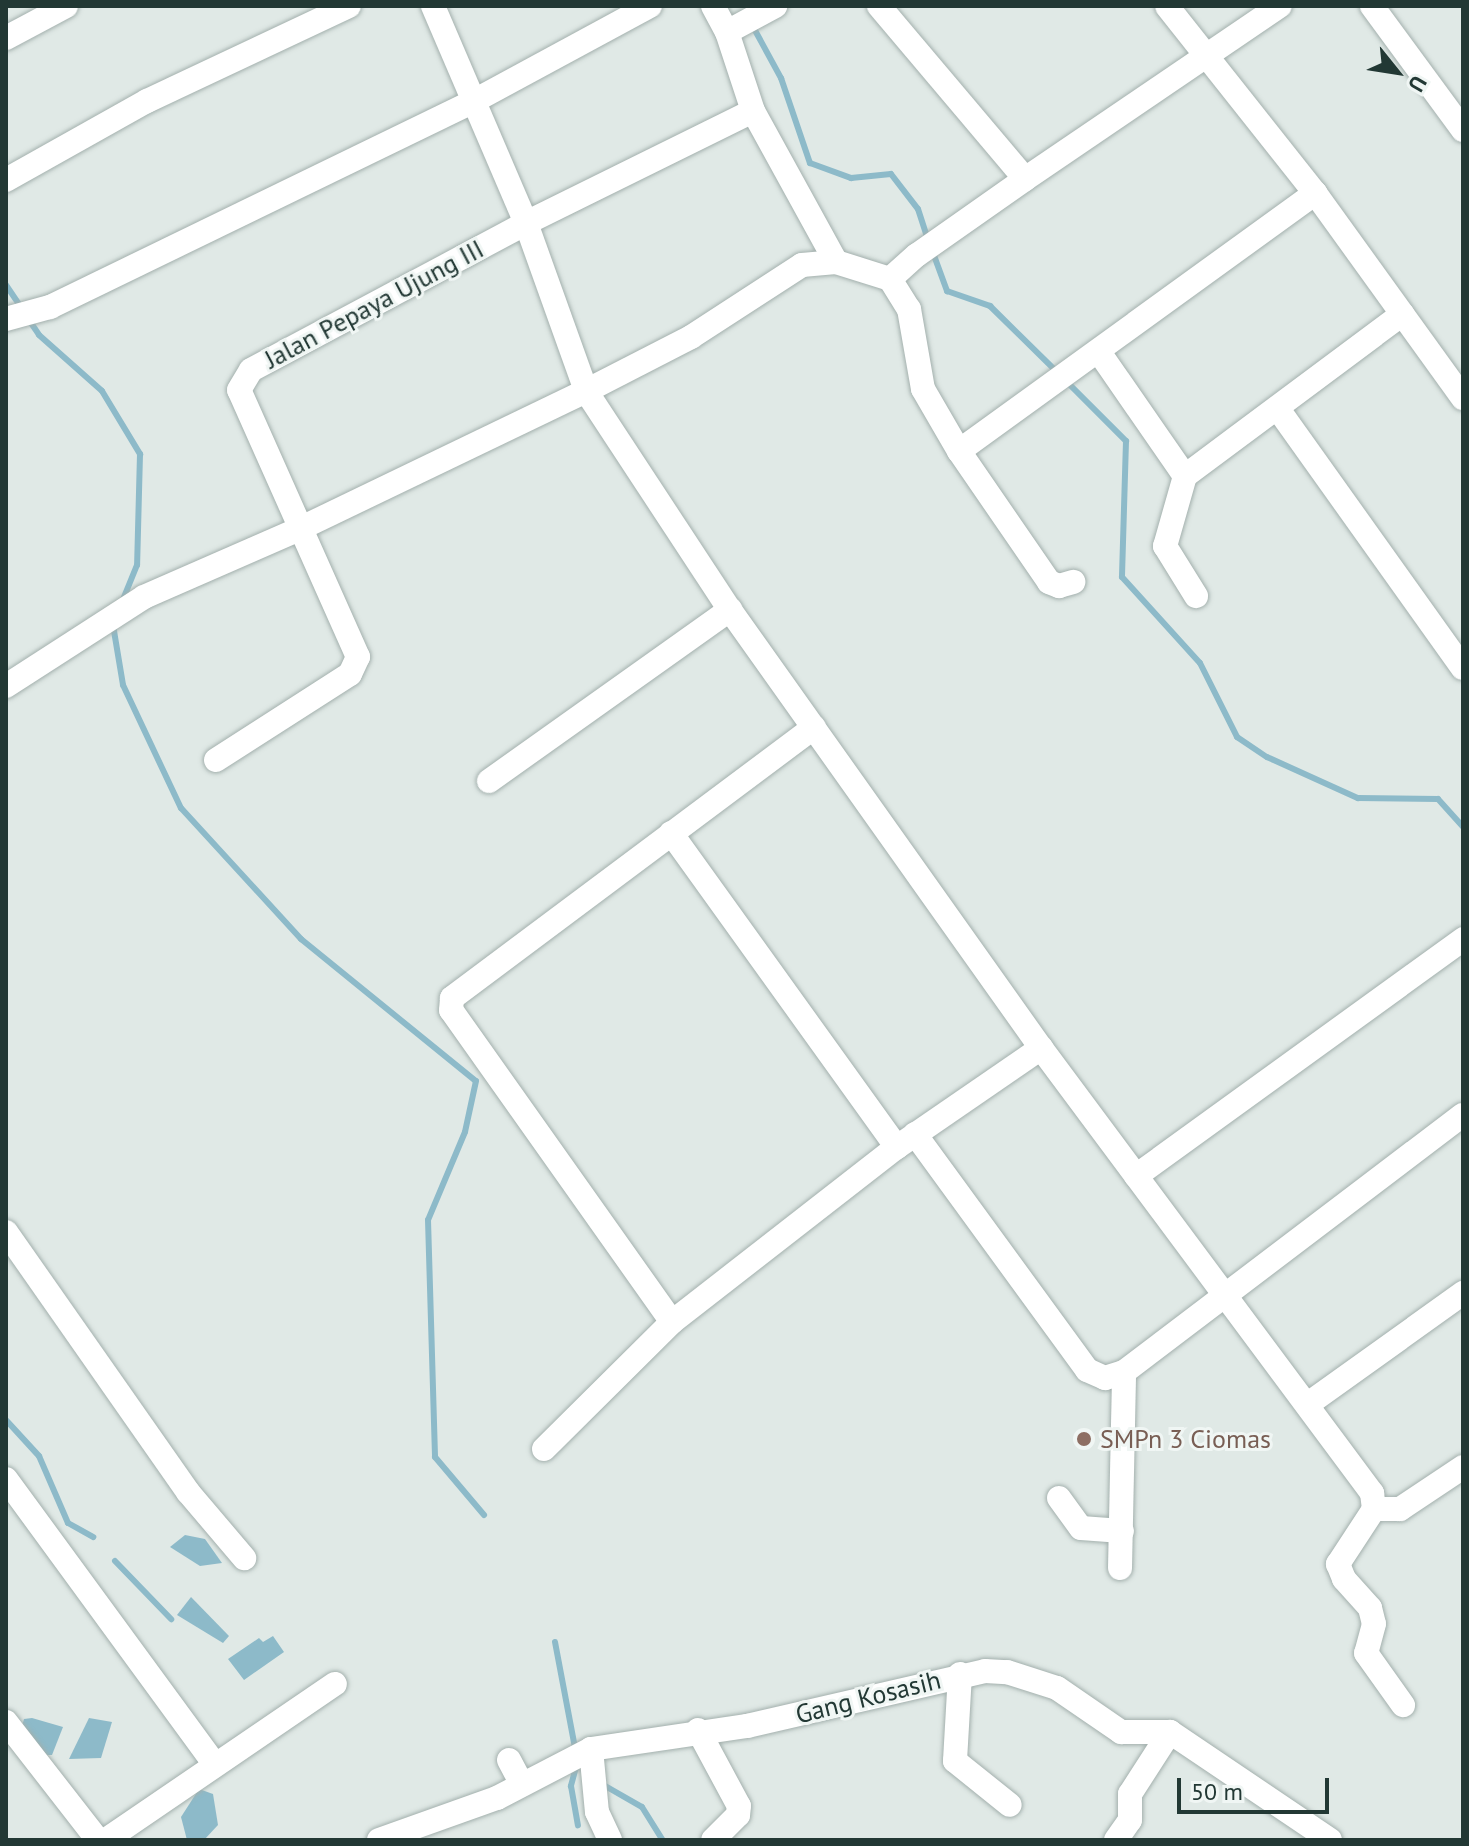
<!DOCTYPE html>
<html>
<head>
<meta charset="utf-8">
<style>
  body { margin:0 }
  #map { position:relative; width:1469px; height:1846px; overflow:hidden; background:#e0e9e6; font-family:"PT Sans",sans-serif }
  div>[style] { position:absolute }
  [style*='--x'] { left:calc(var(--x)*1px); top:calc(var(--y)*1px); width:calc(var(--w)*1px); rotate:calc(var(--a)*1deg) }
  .water>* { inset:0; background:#8dbac9 }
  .stream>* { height:6px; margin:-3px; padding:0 3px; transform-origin:3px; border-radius:3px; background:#8dbac9 }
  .roads { filter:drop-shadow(0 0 2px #a3b0ad) drop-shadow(0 0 2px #a3b0ad) }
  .minor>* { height:24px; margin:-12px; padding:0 12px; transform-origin:12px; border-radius:12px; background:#fff }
  .dots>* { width:22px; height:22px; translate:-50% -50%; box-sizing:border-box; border:4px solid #f0f6f4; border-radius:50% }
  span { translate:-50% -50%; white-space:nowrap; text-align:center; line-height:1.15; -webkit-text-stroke:6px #f0f6f4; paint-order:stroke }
  .street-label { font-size:26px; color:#223834 }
  .education-label { font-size:26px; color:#785e54 }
  .left { translate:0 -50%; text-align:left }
  .frame { position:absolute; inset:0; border:8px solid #223834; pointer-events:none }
  .north { position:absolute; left:1357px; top:32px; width:80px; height:80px; -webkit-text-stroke:6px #f0f6f4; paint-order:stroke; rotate:120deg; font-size:22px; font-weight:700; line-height:32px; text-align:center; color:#223834 }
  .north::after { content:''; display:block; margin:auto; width:28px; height:36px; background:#223834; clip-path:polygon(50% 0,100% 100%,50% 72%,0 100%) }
  .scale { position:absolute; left:1177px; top:1778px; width:152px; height:36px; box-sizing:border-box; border:4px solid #223834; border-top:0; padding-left:10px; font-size:24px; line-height:28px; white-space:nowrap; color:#223834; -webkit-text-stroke:6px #f0f6f4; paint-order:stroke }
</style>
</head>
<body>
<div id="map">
  <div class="water">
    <div style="clip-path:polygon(185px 1535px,205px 1539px,222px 1563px,200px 1566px,170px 1547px)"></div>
    <div style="clip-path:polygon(191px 1597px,229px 1636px,223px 1643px,177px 1615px)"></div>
    <div style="clip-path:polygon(273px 1636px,284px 1652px,244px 1680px,228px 1659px,259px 1638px,263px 1642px)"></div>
    <div style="clip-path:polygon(32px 1718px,63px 1727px,52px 1755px,40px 1755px,21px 1729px,24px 1719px)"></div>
    <div style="clip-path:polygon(89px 1718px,112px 1722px,101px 1758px,69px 1759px)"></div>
    <div style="clip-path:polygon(199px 1789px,213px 1794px,218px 1825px,204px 1840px,187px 1840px,181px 1817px)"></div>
  </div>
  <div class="stream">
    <div style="--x:751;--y:23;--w:63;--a:61.4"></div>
    <div style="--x:781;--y:78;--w:90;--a:71.2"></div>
    <div style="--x:810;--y:163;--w:44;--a:20.1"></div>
    <div style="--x:851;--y:178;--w:40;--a:-5.7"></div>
    <div style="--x:891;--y:174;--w:44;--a:52.4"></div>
    <div style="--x:918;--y:209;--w:33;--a:72"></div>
    <div style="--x:932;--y:250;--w:44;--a:69.9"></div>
    <div style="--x:947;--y:291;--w:46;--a:19.2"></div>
    <div style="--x:990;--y:306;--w:95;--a:44.6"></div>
    <div style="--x:6;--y:285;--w:27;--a:56"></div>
    <div style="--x:29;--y:320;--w:18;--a:56"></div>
    <div style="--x:39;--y:335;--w:84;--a:41.6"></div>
    <div style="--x:102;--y:391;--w:74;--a:58.9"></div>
    <div style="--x:140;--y:454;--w:111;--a:91.5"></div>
    <div style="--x:137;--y:565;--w:38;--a:112"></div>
    <div style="--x:1066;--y:381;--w:85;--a:45"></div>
    <div style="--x:1126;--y:441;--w:136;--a:91.7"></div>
    <div style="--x:1122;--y:577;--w:116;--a:47.8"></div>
    <div style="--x:1200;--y:663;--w:83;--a:63.4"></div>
    <div style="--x:1237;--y:737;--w:36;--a:34"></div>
    <div style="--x:1267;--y:757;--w:100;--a:24.3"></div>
    <div style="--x:1358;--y:798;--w:80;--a:0.7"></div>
    <div style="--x:1438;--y:799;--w:38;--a:48"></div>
    <div style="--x:113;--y:625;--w:61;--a:80.5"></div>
    <div style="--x:123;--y:685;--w:136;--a:64.8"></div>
    <div style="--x:181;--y:808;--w:178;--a:47.5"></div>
    <div style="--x:301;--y:939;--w:225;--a:39.1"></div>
    <div style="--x:476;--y:1081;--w:52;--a:102.2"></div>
    <div style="--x:465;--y:1132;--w:95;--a:112.8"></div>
    <div style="--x:428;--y:1220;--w:237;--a:88.3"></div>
    <div style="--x:435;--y:1457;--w:76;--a:49.8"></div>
    <div style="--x:6;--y:1420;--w:49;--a:47.5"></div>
    <div style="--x:39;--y:1456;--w:73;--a:66.6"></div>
    <div style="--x:68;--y:1523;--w:29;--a:29"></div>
    <div style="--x:115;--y:1561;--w:81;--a:46"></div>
    <div style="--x:555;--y:1642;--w:108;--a:79.3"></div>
    <div style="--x:576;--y:1767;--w:20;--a:105"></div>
    <div style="--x:571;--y:1786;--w:40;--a:80"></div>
    <div style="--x:600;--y:1783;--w:48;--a:29.7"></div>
    <div style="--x:642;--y:1807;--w:39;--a:58"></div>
  </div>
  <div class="roads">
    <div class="minor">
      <div style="--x:433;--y:6;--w:236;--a:66.8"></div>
      <div style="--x:526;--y:223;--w:178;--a:70.3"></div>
      <div style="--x:586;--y:391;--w:262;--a:56.7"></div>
      <div style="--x:730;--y:610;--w:537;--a:54.62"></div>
      <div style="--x:1041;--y:1048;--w:555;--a:53.36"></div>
      <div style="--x:1372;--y:1493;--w:16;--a:83"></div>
      <div style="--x:1374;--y:1509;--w:66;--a:123.2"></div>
      <div style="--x:1338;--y:1564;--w:16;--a:68"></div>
      <div style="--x:1344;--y:1579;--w:39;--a:48"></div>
      <div style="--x:1370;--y:1608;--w:16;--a:76"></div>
      <div style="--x:1374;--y:1624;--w:30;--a:105"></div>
      <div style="--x:1366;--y:1653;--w:64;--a:54.6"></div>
      <div style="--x:713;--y:6;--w:30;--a:62"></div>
      <div style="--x:727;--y:32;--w:83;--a:71.8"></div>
      <div style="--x:879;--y:6;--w:226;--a:49.8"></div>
      <div style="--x:1372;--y:6;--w:154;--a:53.7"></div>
      <div style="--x:727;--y:32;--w:55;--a:-28.4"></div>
      <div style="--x:6;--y:38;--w:68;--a:-28.1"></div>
      <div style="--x:6;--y:180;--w:162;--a:-29.3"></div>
      <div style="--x:147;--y:101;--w:223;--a:-25.2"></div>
      <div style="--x:1315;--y:193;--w:253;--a:54.2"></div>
      <div style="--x:890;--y:279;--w:36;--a:58"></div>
      <div style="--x:909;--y:309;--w:81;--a:80.1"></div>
      <div style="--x:923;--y:389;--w:72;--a:59.9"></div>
      <div style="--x:959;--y:451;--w:440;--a:-35.9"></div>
      <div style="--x:1315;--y:193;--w:238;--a:-128.4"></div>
      <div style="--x:6;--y:319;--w:46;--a:-15.3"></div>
      <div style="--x:50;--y:307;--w:471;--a:-25.9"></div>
      <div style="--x:474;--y:101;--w:200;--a:-28.4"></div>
      <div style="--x:1099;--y:352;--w:151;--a:55.3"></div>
      <div style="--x:1185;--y:476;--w:271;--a:-36.7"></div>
      <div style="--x:1278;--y:409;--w:318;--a:54.5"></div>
      <div style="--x:959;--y:451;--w:159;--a:55.5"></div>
      <div style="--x:1049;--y:582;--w:11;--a:22"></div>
      <div style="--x:1059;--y:586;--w:15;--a:-16"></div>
      <div style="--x:1185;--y:476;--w:73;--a:105.9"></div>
      <div style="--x:1165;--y:546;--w:59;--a:58.2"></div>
      <div style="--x:6;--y:686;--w:164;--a:-32.8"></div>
      <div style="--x:144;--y:597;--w:167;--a:-23.6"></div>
      <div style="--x:297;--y:530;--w:321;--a:-25.7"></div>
      <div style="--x:586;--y:391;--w:118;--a:-27.2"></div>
      <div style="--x:691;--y:337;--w:132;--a:-33"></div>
      <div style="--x:802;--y:265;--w:34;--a:-5"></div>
      <div style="--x:216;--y:760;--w:159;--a:-32.7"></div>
      <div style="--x:350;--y:674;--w:19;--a:-65"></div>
      <div style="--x:358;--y:657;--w:292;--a:-114"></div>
      <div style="--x:239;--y:390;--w:23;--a:-59"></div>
      <div style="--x:251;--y:370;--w:312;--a:-28.1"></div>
      <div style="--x:526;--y:223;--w:253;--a:-26.3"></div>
      <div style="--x:753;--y:111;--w:172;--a:61.2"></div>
      <div style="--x:836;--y:262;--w:57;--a:17.5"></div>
      <div style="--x:890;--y:279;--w:36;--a:-42"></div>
      <div style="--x:917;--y:255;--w:132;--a:-35.1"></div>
      <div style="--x:1025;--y:179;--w:308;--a:-34.2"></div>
      <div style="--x:489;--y:781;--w:296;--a:-35.4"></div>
      <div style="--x:671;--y:833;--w:387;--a:54.3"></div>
      <div style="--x:915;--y:1134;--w:292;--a:53.9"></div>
      <div style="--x:1087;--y:1370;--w:20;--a:24"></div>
      <div style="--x:1105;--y:1378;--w:20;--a:-18"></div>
      <div style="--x:1124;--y:1372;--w:425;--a:-37.2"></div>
      <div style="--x:1136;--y:1176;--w:404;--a:-35.9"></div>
      <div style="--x:6;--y:1232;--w:317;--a:55"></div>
      <div style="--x:188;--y:1492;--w:87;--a:49.7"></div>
      <div style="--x:672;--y:1322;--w:382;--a:-125.3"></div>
      <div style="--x:451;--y:1010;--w:12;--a:-85"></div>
      <div style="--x:452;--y:998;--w:452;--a:-36.8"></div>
      <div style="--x:1308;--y:1404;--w:191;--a:-35.6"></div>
      <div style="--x:544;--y:1449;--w:180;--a:-44.8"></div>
      <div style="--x:672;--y:1322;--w:285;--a:-37.9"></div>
      <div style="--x:897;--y:1147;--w:175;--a:-34.5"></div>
      <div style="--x:6;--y:1479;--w:352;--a:53.8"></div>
      <div style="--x:1059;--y:1498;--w:37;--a:54"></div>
      <div style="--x:1081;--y:1528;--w:41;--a:4.2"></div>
      <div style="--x:1374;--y:1509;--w:26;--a:0"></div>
      <div style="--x:1400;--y:1509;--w:76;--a:-33.7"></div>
      <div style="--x:1120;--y:1568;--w:196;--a:-88.8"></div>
      <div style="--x:960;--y:1674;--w:87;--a:93.3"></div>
      <div style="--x:955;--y:1761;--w:70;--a:38.7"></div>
      <div style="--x:6;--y:1722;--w:150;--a:52.1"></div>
      <div style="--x:698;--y:1730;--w:86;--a:61.7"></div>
      <div style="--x:739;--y:1806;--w:9;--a:96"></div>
      <div style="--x:738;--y:1815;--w:35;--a:135"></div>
      <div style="--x:591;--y:1749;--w:63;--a:84.6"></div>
      <div style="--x:597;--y:1812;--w:31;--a:65"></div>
      <div style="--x:509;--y:1760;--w:27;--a:62"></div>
      <div style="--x:106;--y:1840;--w:277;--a:-34.3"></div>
      <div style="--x:379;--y:1840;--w:125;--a:-19.6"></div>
      <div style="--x:497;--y:1798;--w:106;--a:-27.5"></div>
      <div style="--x:591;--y:1749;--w:158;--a:-8.4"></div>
      <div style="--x:747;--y:1726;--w:244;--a:-13"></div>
      <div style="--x:985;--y:1671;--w:22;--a:3"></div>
      <div style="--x:1007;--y:1672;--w:52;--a:17.7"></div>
      <div style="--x:1057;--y:1688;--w:78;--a:34.5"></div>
      <div style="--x:1121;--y:1732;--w:49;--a:0"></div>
      <div style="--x:1170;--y:1732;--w:193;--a:34"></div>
      <div style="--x:1116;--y:1840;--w:24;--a:-55"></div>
      <div style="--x:1130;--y:1820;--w:26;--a:-90"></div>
      <div style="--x:1130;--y:1794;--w:74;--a:-57.2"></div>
    </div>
  </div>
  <div class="dots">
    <div style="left:1084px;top:1439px;background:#8d6e63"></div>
  </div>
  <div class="street-label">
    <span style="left:374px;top:304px;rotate:-28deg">Jalan Pepaya Ujung III</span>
    <span style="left:868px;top:1697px;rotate:-14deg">Gang Kosasih</span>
  </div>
  <div class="education-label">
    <span class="left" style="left:1100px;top:1439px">SMPn 3 Ciomas</span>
  </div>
  <div class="frame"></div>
  <div class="north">U</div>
  <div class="scale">50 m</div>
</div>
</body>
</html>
